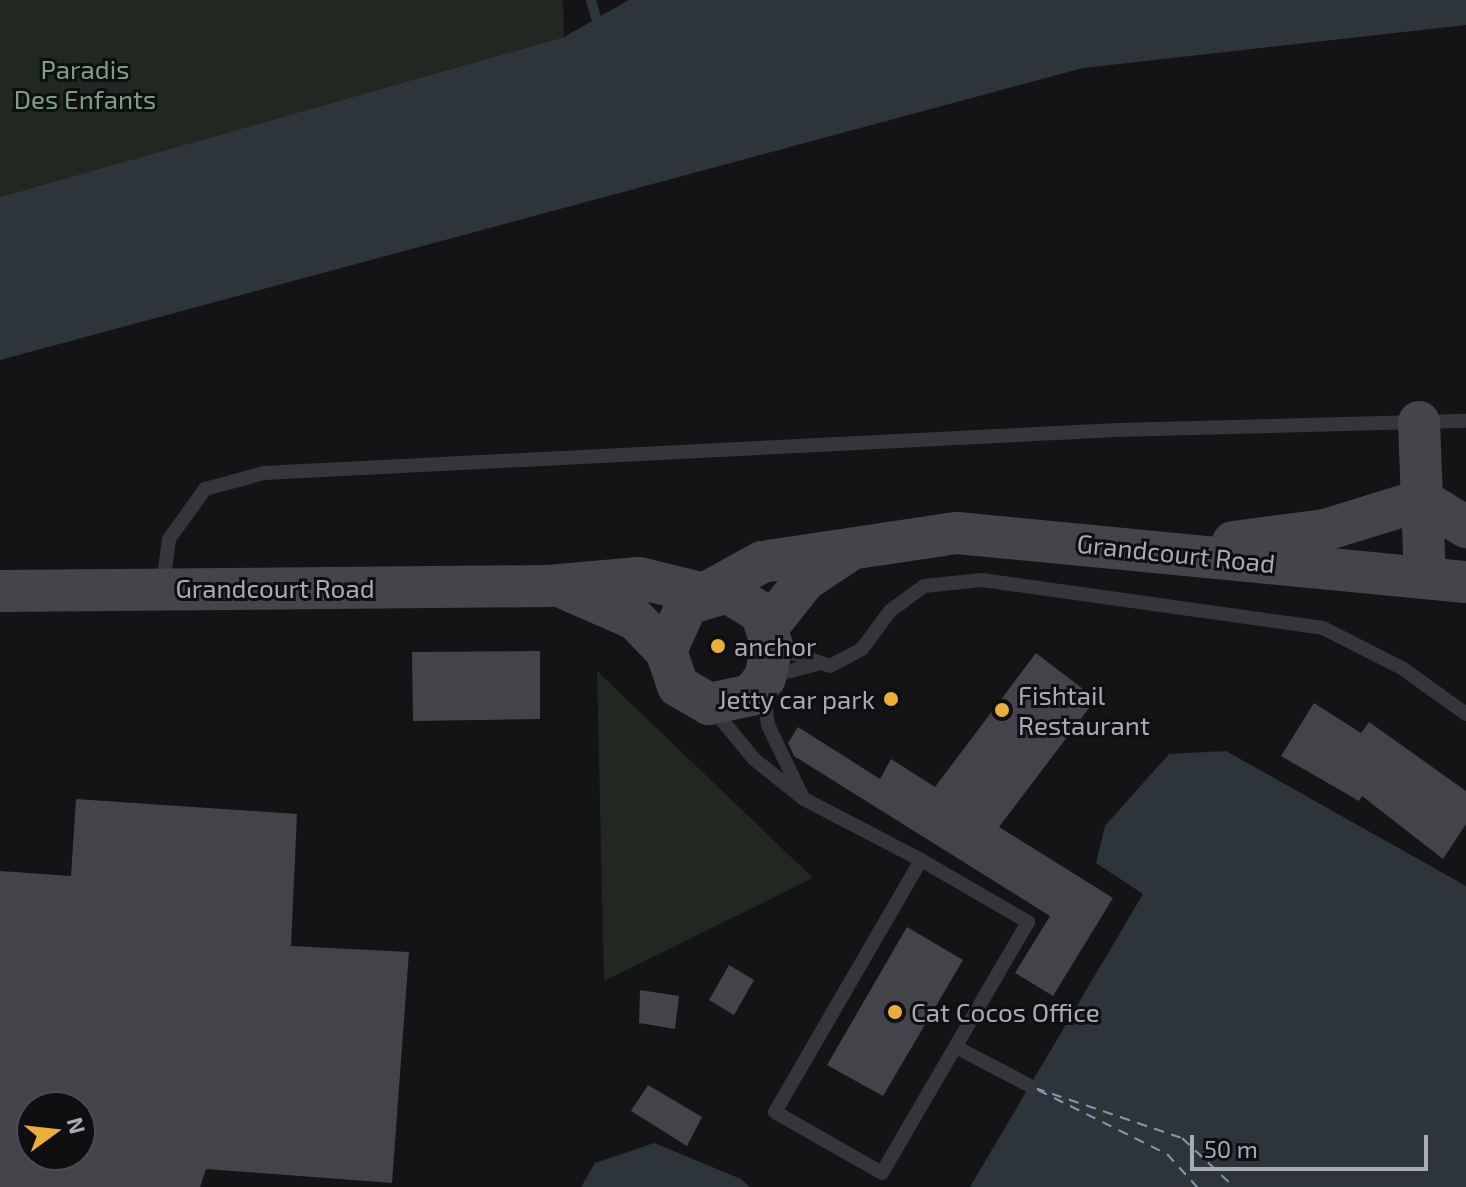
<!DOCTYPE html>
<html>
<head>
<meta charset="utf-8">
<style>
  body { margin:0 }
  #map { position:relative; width:1466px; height:1187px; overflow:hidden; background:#141416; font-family:"Exo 2",sans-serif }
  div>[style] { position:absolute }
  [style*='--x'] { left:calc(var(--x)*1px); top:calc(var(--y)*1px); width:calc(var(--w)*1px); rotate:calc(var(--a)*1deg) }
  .green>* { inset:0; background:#212821 }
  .water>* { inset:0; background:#2d353b }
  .stream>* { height:10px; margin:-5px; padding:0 5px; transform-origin:5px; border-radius:5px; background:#2d353b }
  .ferry>* { height:2px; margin-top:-1px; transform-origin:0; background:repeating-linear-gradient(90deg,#7f98af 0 10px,transparent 0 18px) }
  .building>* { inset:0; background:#434449 }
  .lane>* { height:14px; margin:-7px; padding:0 7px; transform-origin:7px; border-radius:7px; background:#35363b }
  .secondary>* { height:42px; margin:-21px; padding:0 21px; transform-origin:21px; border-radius:21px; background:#43454b }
  .dots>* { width:22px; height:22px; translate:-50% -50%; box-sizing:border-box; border:4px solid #0f0f11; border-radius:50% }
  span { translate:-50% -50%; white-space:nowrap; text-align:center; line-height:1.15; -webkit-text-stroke:6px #0f0f11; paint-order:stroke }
  .park-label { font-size:26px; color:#7ea081 }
  .street-label { font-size:26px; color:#a7abb5 }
  .poi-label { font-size:26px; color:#a7abb5 }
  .left { translate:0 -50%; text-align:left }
  .right { translate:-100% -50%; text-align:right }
  .north { position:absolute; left:16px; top:1091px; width:80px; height:80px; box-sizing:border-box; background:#0f0f11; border:2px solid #4c4d53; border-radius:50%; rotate:75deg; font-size:22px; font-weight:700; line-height:32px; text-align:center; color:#a7abb5 }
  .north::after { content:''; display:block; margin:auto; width:28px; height:36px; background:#e9af39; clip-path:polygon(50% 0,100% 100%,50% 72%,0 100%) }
  .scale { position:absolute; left:1190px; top:1135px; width:238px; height:36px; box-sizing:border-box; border:4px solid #a7abb5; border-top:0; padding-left:10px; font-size:24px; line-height:28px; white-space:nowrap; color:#a7abb5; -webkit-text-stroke:6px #0f0f11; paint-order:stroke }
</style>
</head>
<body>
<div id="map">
  <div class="green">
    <div style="clip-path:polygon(0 0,563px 0,564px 37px,0 197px)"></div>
    <div style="clip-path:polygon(597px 671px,813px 878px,604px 981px)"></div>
  </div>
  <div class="water">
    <div style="clip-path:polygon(629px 0,1466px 0,1466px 25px,1083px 68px,0 360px,0 197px,564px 37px)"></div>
    <div style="clip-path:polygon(1226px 751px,1466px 886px,1466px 1187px,970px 1187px,1143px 894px,1096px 863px,1105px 826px,1169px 754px)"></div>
    <div style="clip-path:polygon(654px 1143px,741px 1179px,750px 1187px,581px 1187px,595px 1163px)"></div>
  </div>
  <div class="stream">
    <div style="--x:591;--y:0;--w:19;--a:74"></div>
  </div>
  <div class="ferry">
    <div style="--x:1035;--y:1088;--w:155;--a:18.8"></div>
    <div style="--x:1182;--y:1138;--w:71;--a:43.3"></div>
    <div style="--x:1038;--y:1090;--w:144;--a:26.4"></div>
    <div style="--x:1167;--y:1154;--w:45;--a:47.7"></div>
  </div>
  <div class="building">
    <div style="clip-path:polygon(540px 651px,540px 719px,413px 721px,412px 652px)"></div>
    <div style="clip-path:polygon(1036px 653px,1096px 699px,999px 827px,1113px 898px,1053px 996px,1015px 973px,1050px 916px,794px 756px,788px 743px,798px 727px,880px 779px,891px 759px,935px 787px)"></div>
    <div style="clip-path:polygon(1314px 703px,1361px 733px,1369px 722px,1466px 791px,1466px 824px,1443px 859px,1362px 796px,1359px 801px,1281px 756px)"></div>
    <div style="clip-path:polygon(evenodd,76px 799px,297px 814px,291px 946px,409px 952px,392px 1183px,206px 1169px,200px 1187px,0 1187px,0 871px,71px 876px,76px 799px,32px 1107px,80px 1107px,80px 1155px,32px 1155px,32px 1107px)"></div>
    <div style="clip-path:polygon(907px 927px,963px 960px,883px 1096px,827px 1065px)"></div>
    <div style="clip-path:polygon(729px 965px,754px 980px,734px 1015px,709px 1000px)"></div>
    <div style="clip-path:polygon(640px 990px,679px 996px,675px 1029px,639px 1023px)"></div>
    <div style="clip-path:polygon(648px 1085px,702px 1117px,687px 1146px,631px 1111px)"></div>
  </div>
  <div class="lane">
    <div style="--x:163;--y:585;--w:46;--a:-82.6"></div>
    <div style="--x:169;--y:539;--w:62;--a:-54.2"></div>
    <div style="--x:205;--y:489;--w:61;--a:-15.2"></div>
    <div style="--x:264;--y:473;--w:854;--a:-2.89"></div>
    <div style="--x:1117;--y:430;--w:349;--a:-1.5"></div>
    <div style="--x:775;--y:647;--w:58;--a:19.1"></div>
    <div style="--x:830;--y:666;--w:36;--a:-28"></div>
    <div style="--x:862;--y:649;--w:47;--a:-53.6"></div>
    <div style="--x:890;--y:611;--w:42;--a:-36.3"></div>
    <div style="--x:924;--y:586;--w:58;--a:-5.9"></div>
    <div style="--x:982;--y:580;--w:344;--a:8"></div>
    <div style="--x:1323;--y:628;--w:89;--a:26.9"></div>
    <div style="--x:1402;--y:668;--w:79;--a:35.7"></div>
    <div style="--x:771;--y:676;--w:48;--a:-14.6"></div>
    <div style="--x:764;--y:693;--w:32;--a:83"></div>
    <div style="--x:768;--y:725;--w:79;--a:64.4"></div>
    <div style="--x:712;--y:708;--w:66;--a:50.5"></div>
    <div style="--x:754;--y:759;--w:64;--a:38.7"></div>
    <div style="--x:804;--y:799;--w:132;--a:27.5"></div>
    <div style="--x:921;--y:860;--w:124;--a:30.1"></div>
    <div style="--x:1028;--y:922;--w:290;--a:120.2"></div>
    <div style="--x:882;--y:1173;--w:123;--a:-150.3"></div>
    <div style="--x:775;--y:1112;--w:291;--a:-59.9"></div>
    <div style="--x:956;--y:1047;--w:84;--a:27.8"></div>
  </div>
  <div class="secondary">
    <div style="--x:1419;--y:422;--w:156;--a:87.8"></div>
    <div style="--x:1233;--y:542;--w:93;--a:-7.4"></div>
    <div style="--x:1325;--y:530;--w:102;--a:-17.2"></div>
    <div style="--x:1422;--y:500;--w:52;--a:31.5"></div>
    <div style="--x:566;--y:589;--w:75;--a:23.5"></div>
    <div style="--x:635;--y:619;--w:45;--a:45.9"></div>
    <div style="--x:666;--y:651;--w:37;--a:71"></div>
    <div style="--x:678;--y:686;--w:36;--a:30"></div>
    <div style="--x:709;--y:704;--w:43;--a:-12.1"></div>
    <div style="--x:751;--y:695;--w:22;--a:-51"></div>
    <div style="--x:765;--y:678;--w:33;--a:-78"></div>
    <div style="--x:772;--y:646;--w:35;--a:-108"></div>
    <div style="--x:761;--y:613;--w:39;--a:-148"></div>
    <div style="--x:728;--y:592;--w:43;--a:163.7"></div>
    <div style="--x:687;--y:604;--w:51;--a:114.1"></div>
    <div style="--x:0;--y:591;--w:549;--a:-0.52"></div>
    <div style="--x:549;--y:586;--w:90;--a:-5.1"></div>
    <div style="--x:639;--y:578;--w:67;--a:13.8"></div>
    <div style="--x:704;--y:594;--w:66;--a:-28.9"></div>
    <div style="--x:762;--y:562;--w:197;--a:-8.5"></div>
    <div style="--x:957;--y:533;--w:511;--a:5.5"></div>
    <div style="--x:767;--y:628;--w:61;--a:-51.6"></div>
    <div style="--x:805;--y:580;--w:50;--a:-33.7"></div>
  </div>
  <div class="dots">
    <div style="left:718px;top:646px;background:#e9af39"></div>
    <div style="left:891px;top:699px;background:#e9af39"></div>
    <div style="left:1002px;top:710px;background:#e9af39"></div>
    <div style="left:895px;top:1012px;background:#e9af39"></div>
  </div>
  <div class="park-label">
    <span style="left:85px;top:84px">Paradis<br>Des Enfants</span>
  </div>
  <div class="street-label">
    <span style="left:1176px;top:553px;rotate:6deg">Grandcourt Road</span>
    <span style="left:275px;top:588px">Grandcourt Road</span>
  </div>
  <div class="poi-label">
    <span class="left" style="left:734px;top:646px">anchor</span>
    <span class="left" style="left:1018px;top:710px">Fishtail<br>Restaurant</span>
    <span class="right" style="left:875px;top:699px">Jetty car park</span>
    <span class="left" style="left:911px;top:1012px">Cat Cocos Office</span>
  </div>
  <div class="north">N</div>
  <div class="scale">50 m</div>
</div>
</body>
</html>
